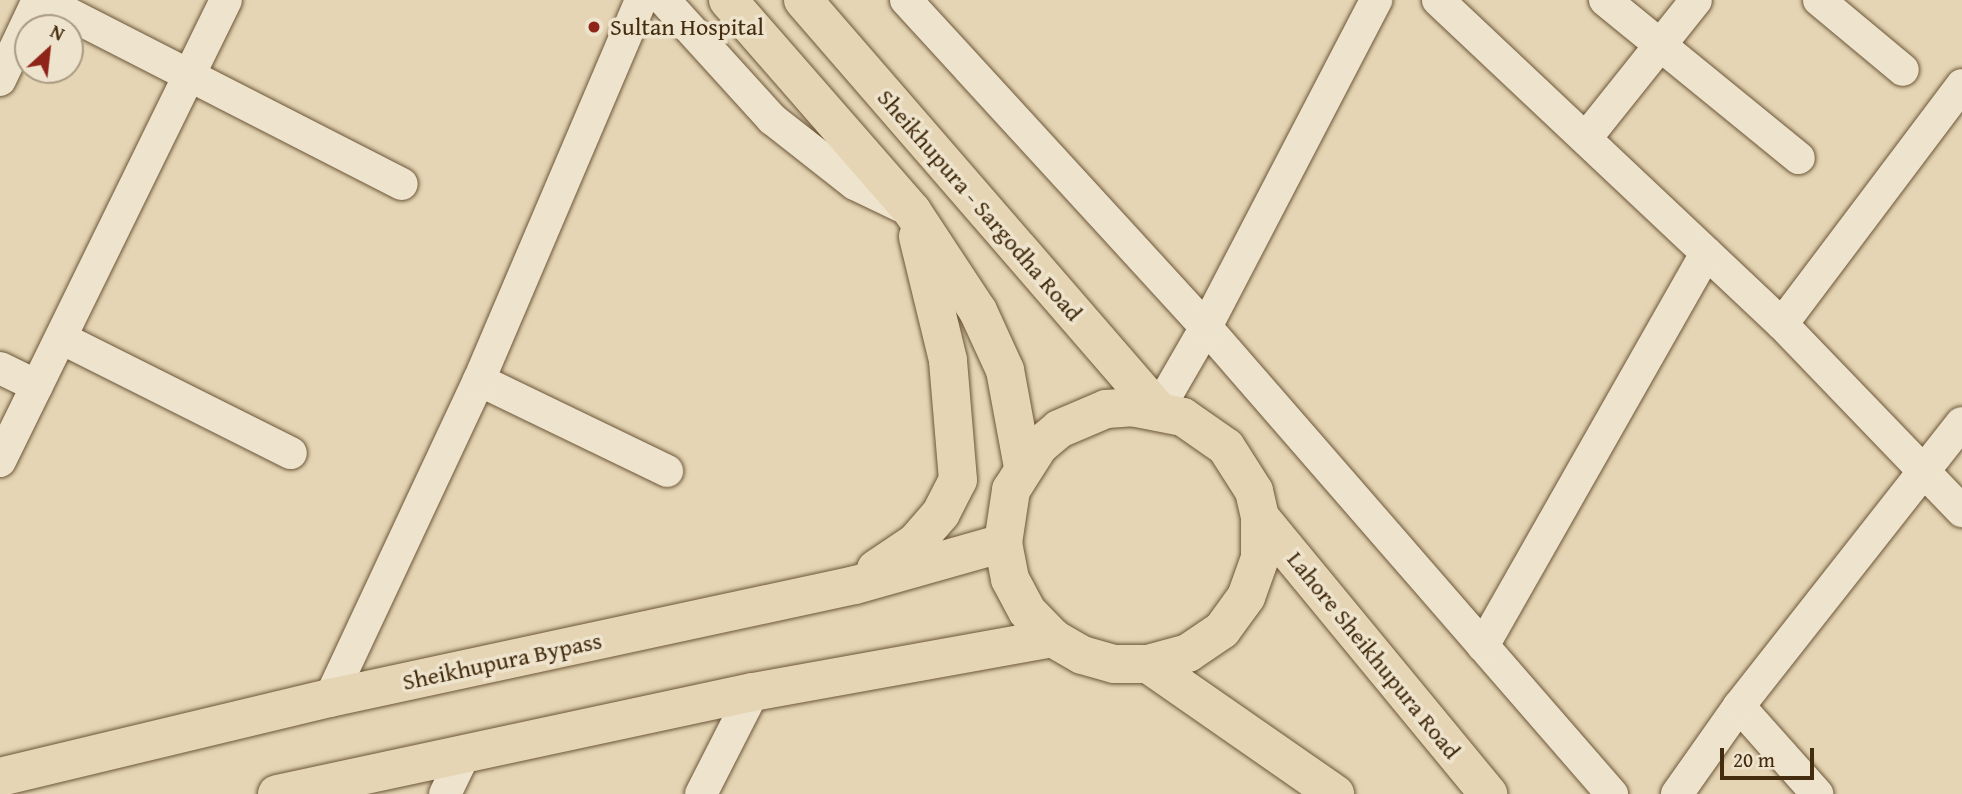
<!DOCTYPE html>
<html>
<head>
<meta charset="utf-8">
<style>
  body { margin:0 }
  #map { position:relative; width:1962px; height:794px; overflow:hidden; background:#e5d5b4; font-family:"Gentium Book Plus",serif }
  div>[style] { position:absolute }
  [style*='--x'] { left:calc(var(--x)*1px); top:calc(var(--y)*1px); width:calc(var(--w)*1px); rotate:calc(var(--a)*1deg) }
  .roads { filter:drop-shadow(0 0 2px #6c5638) drop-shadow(0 0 2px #6c5638) }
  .minor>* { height:32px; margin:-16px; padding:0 16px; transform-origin:16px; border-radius:16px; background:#eee4ce }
  .highway>* { height:38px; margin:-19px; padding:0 19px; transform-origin:19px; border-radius:19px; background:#e5d5b4 }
  .dots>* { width:19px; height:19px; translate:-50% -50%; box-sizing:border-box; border:4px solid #eee4ce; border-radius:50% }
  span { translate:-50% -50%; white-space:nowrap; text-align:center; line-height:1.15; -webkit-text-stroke:7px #eee4ce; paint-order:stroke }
  .poi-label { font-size:24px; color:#442c0e }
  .left { translate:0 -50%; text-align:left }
  .street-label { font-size:24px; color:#442c0e }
  .north { position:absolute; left:14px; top:14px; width:70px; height:70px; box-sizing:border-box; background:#eee4ce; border:2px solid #aa9a81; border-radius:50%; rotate:27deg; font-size:19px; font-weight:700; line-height:28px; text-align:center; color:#442c0e }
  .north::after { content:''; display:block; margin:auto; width:24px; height:32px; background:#8f2418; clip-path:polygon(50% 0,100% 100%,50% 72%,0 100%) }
  .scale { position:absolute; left:1720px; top:748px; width:94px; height:32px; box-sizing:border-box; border:4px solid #442c0e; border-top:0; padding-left:9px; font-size:21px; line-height:24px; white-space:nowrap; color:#442c0e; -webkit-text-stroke:5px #eee4ce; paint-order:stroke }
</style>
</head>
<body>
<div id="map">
  <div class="roads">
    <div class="minor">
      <div style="--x:42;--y:0;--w:404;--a:27.1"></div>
      <div style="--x:664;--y:0;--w:161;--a:47.8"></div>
      <div style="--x:772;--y:119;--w:105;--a:38.1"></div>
      <div style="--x:855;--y:184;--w:58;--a:25.7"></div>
      <div style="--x:906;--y:0;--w:444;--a:47.5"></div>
      <div style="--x:1206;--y:327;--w:619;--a:49"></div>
      <div style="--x:1438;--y:0;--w:473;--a:43.3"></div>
      <div style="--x:1782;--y:324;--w:260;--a:46.1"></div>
      <div style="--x:1605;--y:0;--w:250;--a:39.2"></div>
      <div style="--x:1819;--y:0;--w:109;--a:39.8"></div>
      <div style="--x:0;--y:80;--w:89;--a:-64.6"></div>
      <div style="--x:1586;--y:138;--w:176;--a:-51.4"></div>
      <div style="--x:1782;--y:324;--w:299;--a:-53"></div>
      <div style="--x:61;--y:338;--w:257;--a:26.6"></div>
      <div style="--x:0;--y:368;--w:41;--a:25.9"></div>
      <div style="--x:479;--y:380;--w:209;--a:25.8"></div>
      <div style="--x:1158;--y:410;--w:96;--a:-60"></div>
      <div style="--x:1206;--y:327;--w:369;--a:-62.5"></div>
      <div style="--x:0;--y:461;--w:513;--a:-63.88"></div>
      <div style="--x:1483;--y:646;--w:452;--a:-60.4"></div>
      <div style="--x:330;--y:698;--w:351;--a:-64.9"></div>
      <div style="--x:479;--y:380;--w:413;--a:-66.9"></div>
      <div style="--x:1739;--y:706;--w:118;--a:48.4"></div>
      <div style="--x:445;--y:794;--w:41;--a:-64.1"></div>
      <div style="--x:701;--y:794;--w:114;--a:-63"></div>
      <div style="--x:1677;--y:794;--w:108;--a:-54.8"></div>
      <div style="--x:1739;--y:706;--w:360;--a:-51.8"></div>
    </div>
    <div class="highway">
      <div style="--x:728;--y:0;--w:280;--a:48.9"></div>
      <div style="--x:912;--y:211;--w:120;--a:56.6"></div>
      <div style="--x:978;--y:311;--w:65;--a:65.4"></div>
      <div style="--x:1005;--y:370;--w:99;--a:79.5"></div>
      <div style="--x:803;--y:0;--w:542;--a:49.11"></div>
      <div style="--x:1260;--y:517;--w:41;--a:90"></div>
      <div style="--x:1260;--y:558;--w:41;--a:109.7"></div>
      <div style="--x:1246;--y:597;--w:41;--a:126"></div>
      <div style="--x:1222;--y:630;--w:41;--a:145.9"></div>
      <div style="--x:1188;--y:653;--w:41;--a:164.6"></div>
      <div style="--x:1148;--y:664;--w:34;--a:180"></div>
      <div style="--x:1114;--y:664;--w:33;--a:-164"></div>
      <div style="--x:1082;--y:655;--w:34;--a:-150"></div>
      <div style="--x:1053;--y:638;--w:37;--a:-134"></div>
      <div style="--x:1027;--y:611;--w:36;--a:-118"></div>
      <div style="--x:1010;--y:579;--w:37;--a:-101"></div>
      <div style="--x:1003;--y:543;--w:54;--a:-81.4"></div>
      <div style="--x:1011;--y:490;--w:52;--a:-57.5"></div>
      <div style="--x:1039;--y:446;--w:26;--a:-40"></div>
      <div style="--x:1059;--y:429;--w:51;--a:-23.1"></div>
      <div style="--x:1106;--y:409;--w:26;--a:-4"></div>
      <div style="--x:1132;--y:407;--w:52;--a:11.1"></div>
      <div style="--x:1183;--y:417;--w:52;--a:34.9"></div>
      <div style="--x:1226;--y:447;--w:52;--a:57.5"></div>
      <div style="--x:1254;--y:491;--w:27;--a:77"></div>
      <div style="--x:1260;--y:517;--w:359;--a:50.5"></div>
      <div style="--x:876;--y:569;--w:48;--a:-34"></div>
      <div style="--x:916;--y:542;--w:38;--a:-49"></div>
      <div style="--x:941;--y:513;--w:37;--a:-63"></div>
      <div style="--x:958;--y:480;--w:120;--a:-94.8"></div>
      <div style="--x:948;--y:360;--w:127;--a:-103.7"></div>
      <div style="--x:1148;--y:664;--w:228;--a:34.8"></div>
      <div style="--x:0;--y:777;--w:339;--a:-13.5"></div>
      <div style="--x:330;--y:698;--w:537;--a:-12.15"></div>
      <div style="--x:855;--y:585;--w:154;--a:-15.8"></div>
      <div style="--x:277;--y:794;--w:487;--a:-12.1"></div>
      <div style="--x:753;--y:692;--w:305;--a:-10.2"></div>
    </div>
  </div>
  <div class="dots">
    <div style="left:594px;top:27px;background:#8f2418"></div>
  </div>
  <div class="poi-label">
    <span class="left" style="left:610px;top:27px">Sultan Hospital</span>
  </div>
  <div class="street-label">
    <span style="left:980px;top:205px;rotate:49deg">Sheikhupura - Sargodha Road</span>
    <span style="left:1374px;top:655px;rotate:51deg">Lahore Sheikhupura Road</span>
    <span style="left:502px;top:661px;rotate:-12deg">Sheikhupura Bypass</span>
  </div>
  <div class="north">N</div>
  <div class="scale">20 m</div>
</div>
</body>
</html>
